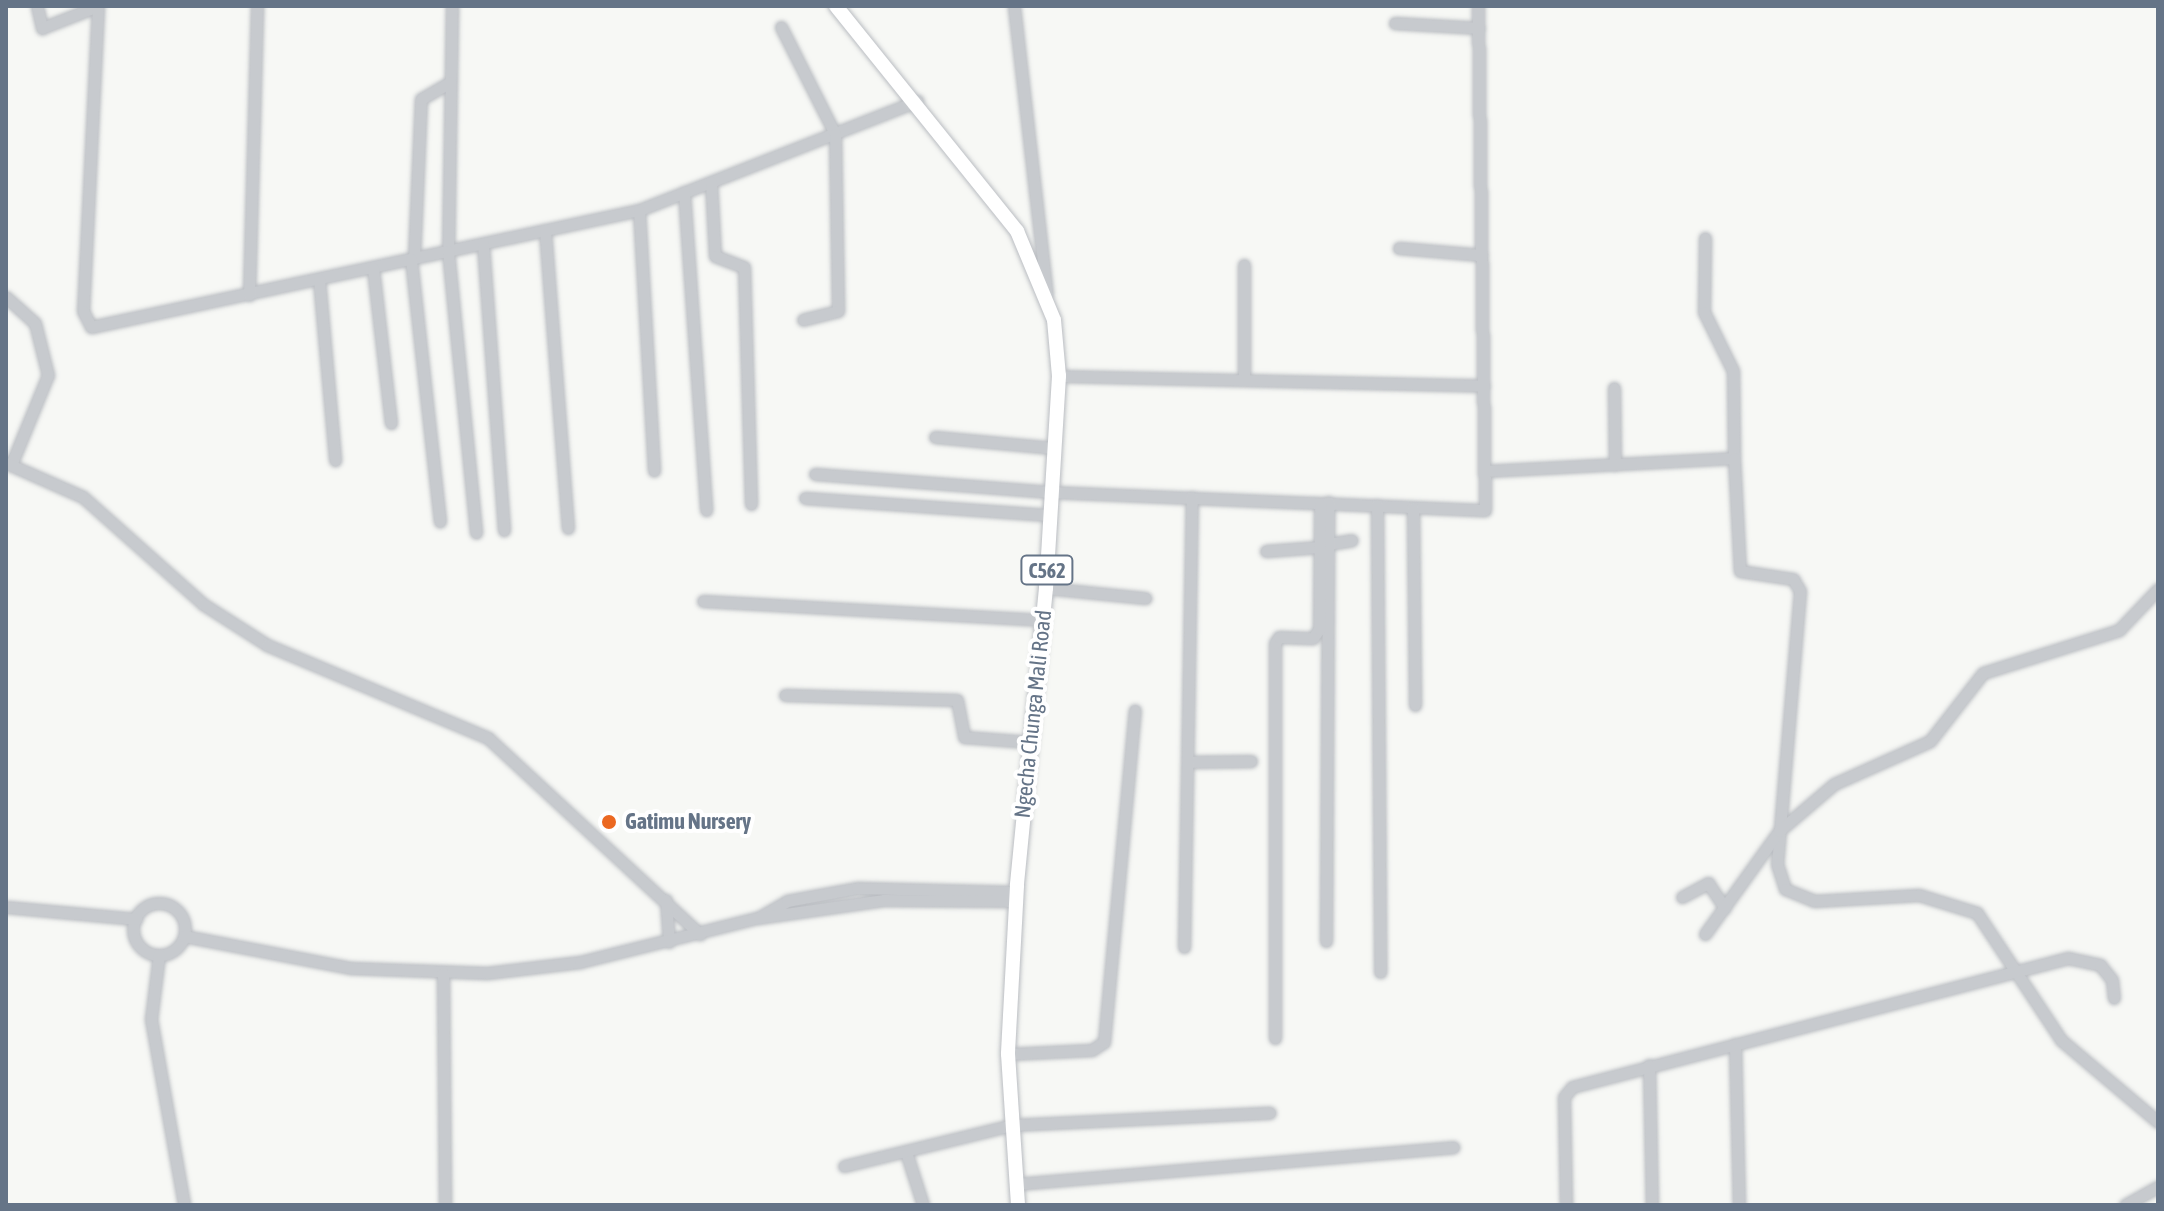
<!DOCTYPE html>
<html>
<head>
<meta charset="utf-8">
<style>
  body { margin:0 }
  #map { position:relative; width:2164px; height:1211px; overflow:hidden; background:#f7f8f5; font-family:"Asap Condensed",sans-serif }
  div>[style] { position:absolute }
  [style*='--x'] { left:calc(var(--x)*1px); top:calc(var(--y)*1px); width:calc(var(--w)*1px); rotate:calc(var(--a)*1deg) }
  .roads { filter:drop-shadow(0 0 2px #babdc2) drop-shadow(0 0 2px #babdc2) }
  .minor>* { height:11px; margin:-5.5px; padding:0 5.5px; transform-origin:5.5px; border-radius:5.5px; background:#c7cace }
  .minor>.ring { margin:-5.5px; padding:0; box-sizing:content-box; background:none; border:11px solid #c7cace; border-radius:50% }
  .major>* { height:14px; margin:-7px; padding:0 7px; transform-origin:7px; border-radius:7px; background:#fff }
  .dots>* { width:22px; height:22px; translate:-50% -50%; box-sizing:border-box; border:4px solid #fff; border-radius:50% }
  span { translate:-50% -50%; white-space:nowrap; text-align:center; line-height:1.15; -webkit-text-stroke:8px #fff; paint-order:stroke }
  .shield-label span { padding:2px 6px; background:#fff; border:2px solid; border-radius:6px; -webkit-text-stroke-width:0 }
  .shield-label { font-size:20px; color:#657487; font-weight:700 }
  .street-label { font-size:22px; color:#657487 }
  .poi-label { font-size:22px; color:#657487; font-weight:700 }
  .left { translate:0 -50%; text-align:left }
  .frame { position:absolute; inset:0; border:8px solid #657487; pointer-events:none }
</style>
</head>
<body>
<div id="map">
  <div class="roads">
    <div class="minor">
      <div style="--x:37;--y:6;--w:23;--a:77"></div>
      <div style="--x:42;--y:28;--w:55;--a:-21.4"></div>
      <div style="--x:98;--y:6;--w:305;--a:92.8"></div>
      <div style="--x:83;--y:311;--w:18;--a:63"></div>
      <div style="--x:91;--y:327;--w:560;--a:-12.05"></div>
      <div style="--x:639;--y:210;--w:299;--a:-21.4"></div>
      <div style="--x:452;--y:6;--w:245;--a:90.9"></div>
      <div style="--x:448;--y:251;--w:283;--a:84.3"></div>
      <div style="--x:1014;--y:6;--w:290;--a:83.5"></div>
      <div style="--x:1395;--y:23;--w:84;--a:3.4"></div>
      <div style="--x:781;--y:27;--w:120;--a:63.2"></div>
      <div style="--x:835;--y:134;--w:177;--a:89"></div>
      <div style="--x:838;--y:311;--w:36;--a:166"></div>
      <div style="--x:711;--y:182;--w:74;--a:86.9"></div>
      <div style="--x:715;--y:256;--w:31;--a:21"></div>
      <div style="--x:744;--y:267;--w:237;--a:88.3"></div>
      <div style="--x:684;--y:192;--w:319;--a:86"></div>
      <div style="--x:639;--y:210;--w:261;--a:86.7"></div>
      <div style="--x:545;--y:230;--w:299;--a:85.6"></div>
      <div style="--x:1705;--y:238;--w:74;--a:90.8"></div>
      <div style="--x:1704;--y:312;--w:66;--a:63.8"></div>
      <div style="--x:1733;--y:371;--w:87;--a:89.3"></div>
      <div style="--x:483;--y:244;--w:287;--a:85.8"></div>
      <div style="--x:1399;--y:248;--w:83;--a:4.8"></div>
      <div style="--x:414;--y:258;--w:159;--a:-87.5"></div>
      <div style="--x:421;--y:99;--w:34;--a:-30"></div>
      <div style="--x:411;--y:259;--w:264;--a:83.7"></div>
      <div style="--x:1244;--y:265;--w:115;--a:90"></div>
      <div style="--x:373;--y:268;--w:156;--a:83.4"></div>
      <div style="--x:319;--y:279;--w:182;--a:84.9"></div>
      <div style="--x:249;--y:295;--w:289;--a:-88.4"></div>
      <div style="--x:6;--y:297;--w:39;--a:42"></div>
      <div style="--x:35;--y:323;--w:54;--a:76"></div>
      <div style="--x:48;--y:375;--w:97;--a:112.3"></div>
      <div style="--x:1059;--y:376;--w:425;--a:1.3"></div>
      <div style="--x:1614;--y:388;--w:77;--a:89.3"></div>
      <div style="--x:935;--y:437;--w:119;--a:5.3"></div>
      <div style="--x:6;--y:463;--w:84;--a:23.8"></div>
      <div style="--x:83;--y:497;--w:161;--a:41.7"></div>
      <div style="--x:203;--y:604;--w:76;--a:32.6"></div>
      <div style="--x:267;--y:645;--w:240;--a:22.8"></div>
      <div style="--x:488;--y:738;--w:289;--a:42.8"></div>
      <div style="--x:1486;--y:471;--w:248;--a:-3"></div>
      <div style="--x:1734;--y:458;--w:113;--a:87"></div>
      <div style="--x:1740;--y:571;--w:54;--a:8.6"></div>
      <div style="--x:1793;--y:579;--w:14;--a:60"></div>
      <div style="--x:1800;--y:591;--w:274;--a:94.8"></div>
      <div style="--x:1777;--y:864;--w:26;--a:72"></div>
      <div style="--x:1785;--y:889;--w:31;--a:22"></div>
      <div style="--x:1814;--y:901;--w:105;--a:-3.3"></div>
      <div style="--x:1919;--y:895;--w:61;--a:17.2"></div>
      <div style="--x:1977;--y:913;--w:152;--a:56.5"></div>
      <div style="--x:2061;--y:1040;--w:127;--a:40.2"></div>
      <div style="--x:815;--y:474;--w:236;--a:4.4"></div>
      <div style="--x:1050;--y:492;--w:435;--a:2.4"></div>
      <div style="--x:1485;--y:510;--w:504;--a:-90.8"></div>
      <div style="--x:805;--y:498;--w:244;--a:4"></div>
      <div style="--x:1377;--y:505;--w:467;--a:89.6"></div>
      <div style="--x:1413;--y:508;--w:197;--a:89.4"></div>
      <div style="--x:1328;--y:544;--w:24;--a:-9"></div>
      <div style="--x:1266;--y:551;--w:54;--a:-4.2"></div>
      <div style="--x:1046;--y:588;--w:100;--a:5.8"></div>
      <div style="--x:703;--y:601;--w:338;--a:3.2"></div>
      <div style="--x:785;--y:695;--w:172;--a:1.7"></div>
      <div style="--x:957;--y:700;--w:38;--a:79"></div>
      <div style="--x:964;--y:737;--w:65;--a:4.4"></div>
      <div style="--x:1188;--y:762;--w:63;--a:-0.9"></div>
      <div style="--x:1682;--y:897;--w:30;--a:-28"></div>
      <div style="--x:1708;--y:883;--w:30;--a:56"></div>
      <div style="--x:666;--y:900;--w:42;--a:85.9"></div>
      <div class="ring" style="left:133px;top:903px;width:41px;height:41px"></div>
      <div style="--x:6;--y:907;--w:131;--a:5.3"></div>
      <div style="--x:758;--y:918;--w:34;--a:-30"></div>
      <div style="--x:787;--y:901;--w:71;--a:-10.5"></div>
      <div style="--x:857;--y:888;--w:159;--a:1.4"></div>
      <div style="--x:1705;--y:934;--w:127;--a:-54.3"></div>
      <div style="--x:1779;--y:831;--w:72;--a:-40.5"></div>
      <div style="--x:1834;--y:784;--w:105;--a:-24.1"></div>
      <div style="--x:1930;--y:741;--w:86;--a:-52.1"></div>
      <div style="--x:1983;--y:673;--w:143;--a:-17.5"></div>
      <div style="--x:2119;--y:630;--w:57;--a:-46.4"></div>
      <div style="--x:184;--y:936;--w:169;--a:10.9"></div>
      <div style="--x:350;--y:968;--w:137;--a:2.1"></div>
      <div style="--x:487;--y:973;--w:94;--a:-6.7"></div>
      <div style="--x:580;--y:962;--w:182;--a:-14"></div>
      <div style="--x:757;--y:918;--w:128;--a:-8.1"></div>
      <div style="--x:884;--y:900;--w:132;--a:0.4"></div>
      <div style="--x:1326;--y:941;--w:439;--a:-89.7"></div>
      <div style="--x:1184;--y:947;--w:450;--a:-89"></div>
      <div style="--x:159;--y:955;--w:64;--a:97.1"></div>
      <div style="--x:151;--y:1019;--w:189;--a:79.9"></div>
      <div style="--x:443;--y:974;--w:231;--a:89.5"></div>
      <div style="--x:1275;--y:1038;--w:395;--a:-90"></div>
      <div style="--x:1275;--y:643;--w:7;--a:-56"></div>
      <div style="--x:1279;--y:637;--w:34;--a:2"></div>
      <div style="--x:1313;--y:638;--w:11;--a:-56"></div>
      <div style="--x:1319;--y:629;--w:125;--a:-89.5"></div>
      <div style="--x:1735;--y:1044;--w:161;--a:88.6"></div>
      <div style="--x:1008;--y:1054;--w:84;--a:-2.7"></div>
      <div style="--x:1092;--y:1050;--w:14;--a:-34"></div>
      <div style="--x:1104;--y:1042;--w:333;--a:-84.7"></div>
      <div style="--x:1649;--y:1065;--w:140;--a:88.8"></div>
      <div style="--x:906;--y:1152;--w:56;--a:72.2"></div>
      <div style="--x:844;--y:1166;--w:173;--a:-13.7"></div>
      <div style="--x:1012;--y:1125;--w:258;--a:-2.7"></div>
      <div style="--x:1016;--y:1184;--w:439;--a:-4.8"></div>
      <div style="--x:1566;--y:1205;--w:108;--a:-91.1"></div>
      <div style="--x:1564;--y:1097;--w:13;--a:-51"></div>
      <div style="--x:1572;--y:1087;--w:513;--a:-14.58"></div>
      <div style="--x:2068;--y:958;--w:33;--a:12"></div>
      <div style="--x:2100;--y:965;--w:19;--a:51"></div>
      <div style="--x:2112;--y:980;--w:18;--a:84"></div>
      <div style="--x:2125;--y:1205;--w:38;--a:-29"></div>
    </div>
    <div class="major">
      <div style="--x:836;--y:6;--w:289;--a:51.2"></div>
      <div style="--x:1017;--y:231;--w:96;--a:67.4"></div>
      <div style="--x:1054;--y:320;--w:56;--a:84.9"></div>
      <div style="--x:1059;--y:376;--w:212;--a:93.5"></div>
      <div style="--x:1046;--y:588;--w:299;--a:95.6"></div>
      <div style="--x:1017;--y:886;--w:168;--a:93.1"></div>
      <div style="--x:1008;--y:1054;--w:151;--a:86.2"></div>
    </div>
  </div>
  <div class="dots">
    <div style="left:609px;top:822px;background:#eb6821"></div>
  </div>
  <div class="shield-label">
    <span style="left:1047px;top:570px">C562</span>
  </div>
  <div class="street-label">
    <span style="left:1033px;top:714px;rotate:-84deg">Ngecha Chunga Mali Road</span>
  </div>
  <div class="poi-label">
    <span class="left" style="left:625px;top:822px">Gatimu Nursery</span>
  </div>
  <div class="frame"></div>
</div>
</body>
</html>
